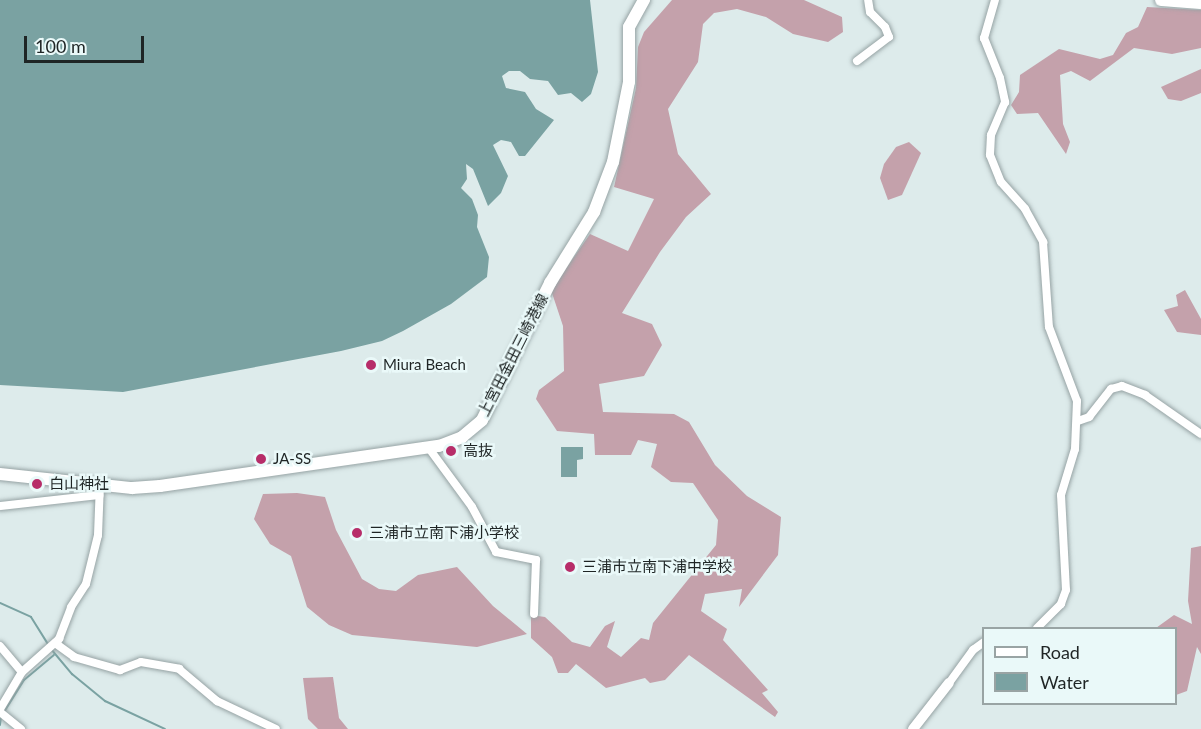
<!DOCTYPE html>
<html>
<head>
<meta charset="utf-8">
<style>
  body { margin:0 }
  #map { position:relative; width:1201px; height:729px; overflow:hidden; background:#ddebeb; font-family:Lato,"Noto Sans JP",sans-serif }
  div>[style] { position:absolute }
  [style*='--x'] { left:calc(var(--x)*1px); top:calc(var(--y)*1px); width:calc(var(--w)*1px); rotate:calc(var(--a)*1deg) }
  .forest>* { inset:0; background:#c4a1ab }
  .water>* { inset:0; background:#7aa2a2 }
  .stream>* { height:2px; margin:-1px; padding:0 1px; transform-origin:1px; border-radius:1px; background:#7aa2a2 }
  .roads { filter:drop-shadow(0 0 2px #96a3a4) drop-shadow(0 0 2px #96a3a4) }
  .minor>* { height:8px; margin:-4px; padding:0 4px; transform-origin:4px; border-radius:4px; background:#fff }
  .tertiary>* { height:10px; margin:-5px; padding:0 5px; transform-origin:5px; border-radius:5px; background:#fff }
  .secondary>* { height:12px; margin:-6px; padding:0 6px; transform-origin:6px; border-radius:6px; background:#fff }
  .dots>* { width:16px; height:16px; translate:-50% -50%; box-sizing:border-box; border:3px solid #eaf9f9; border-radius:50% }
  span { translate:-50% -50%; white-space:nowrap; text-align:center; line-height:1.15; -webkit-text-stroke:5px #eaf9f9; paint-order:stroke }
  .street-label { font-size:15px; color:#1f2525 }
  .poi-label { font-size:15px; color:#1f2525 }
  .left { translate:0 -50%; text-align:left }
  .legend { position:absolute; left:982px; top:627px; width:195px; height:78px; box-sizing:border-box; background:#eaf9f9; border:2px solid #99a4a4; margin:0; padding:8px 10px; list-style:none; font-size:18px; color:#1f2525 }
  .legend li { display:flex; align-items:center; gap:12px; height:30px }
  .legend b { width:30px; border:2px solid #99a4a4 }
  .scale { position:absolute; left:24px; top:36px; width:120px; height:27px; box-sizing:border-box; border:3px solid #1f2525; border-top:0; padding-left:8px; font-size:18px; line-height:21px; white-space:nowrap; color:#1f2525; -webkit-text-stroke:4px #eaf9f9; paint-order:stroke }
</style>
</head>
<body>
<div id="map">
  <div class="forest">
    <div style="clip-path:polygon(672px 0,804px 0,842px 17px,843px 32px,828px 42px,793px 34px,766px 17px,737px 9px,714px 13px,703px 24px,698px 62px,668px 109px,678px 154px,711px 194px,686px 217px,660px 252px,622px 313px,652px 324px,662px 345px,644px 376px,599px 384px,603px 412px,674px 414px,689px 422px,715px 465px,747px 496px,781px 517px,778px 555px,739px 607px,742px 589px,705px 594px,701px 611px,727px 629px,723px 640px,768px 690px,762px 693px,778px 712px,775px 717px,689px 655px,665px 680px,650px 683px,645px 678px,606px 688px,576px 664px,568px 673px,558px 673px,552px 657px,531px 638px,531px 615px,545px 617px,572px 642px,590px 647px,605px 626px,615px 621px,607px 647px,621px 657px,641px 638px,649px 640px,653px 623px,716px 545px,718px 520px,693px 483px,671px 482px,651px 467px,657px 444px,638px 440px,631px 455px,595px 455px,594px 434px,557px 431px,536px 399px,539px 390px,564px 371px,563px 326px,551px 290px,590px 234px,628px 251px,654px 199px,614px 187px,636px 88px,638px 47px,644px 32px)"></div>
    <div style="clip-path:polygon(1147px 7px,1201px 10px,1201px 48px,1172px 54px,1134px 48px,1090px 81px,1071px 71px,1060px 75px,1063px 124px,1070px 142px,1066px 154px,1038px 113px,1017px 114px,1011px 105px,1019px 92px,1020px 75px,1059px 49px,1100px 59px,1113px 55px,1126px 33px,1138px 27px)"></div>
    <div style="clip-path:polygon(1201px 69px,1201px 93px,1181px 101px,1168px 99px,1161px 87px)"></div>
    <div style="clip-path:polygon(909px 142px,921px 153px,902px 195px,888px 200px,880px 178px,884px 164px,896px 147px)"></div>
    <div style="clip-path:polygon(1185px 290px,1201px 319px,1201px 335px,1177px 332px,1164px 310px,1178px 306px,1176px 295px)"></div>
    <div style="clip-path:polygon(297px 493px,325px 497px,336px 530px,362px 579px,379px 589px,396px 591px,418px 575px,457px 567px,493px 606px,527px 634px,477px 647px,352px 635px,329px 625px,307px 607px,291px 556px,270px 544px,254px 519px,263px 494px)"></div>
    <div style="clip-path:polygon(1201px 546px,1201px 654px,1197px 647px,1187px 691px,1176px 695px,1176px 628px,1156px 628px,1174px 615px,1192px 624px,1188px 601px,1191px 548px)"></div>
    <div style="clip-path:polygon(333px 677px,339px 718px,348px 729px,318px 729px,308px 719px,303px 678px)"></div>
  </div>
  <div class="water">
    <div style="clip-path:polygon(0 0,590px 0,598px 72px,591px 94px,582px 102px,571px 93px,558px 95px,548px 81px,530px 79px,520px 71px,509px 71px,502px 76px,506px 88px,525px 92px,536px 109px,554px 120px,525px 156px,519px 156px,511px 142px,501px 140px,493px 145px,508px 176px,501px 193px,488px 206px,473px 169px,466px 164px,467px 179px,461px 188px,472px 199px,478px 215px,477px 227px,489px 257px,487px 277px,451px 304px,403px 331px,382px 341px,341px 351px,123px 392px,0 385px)"></div>
    <div style="clip-path:polygon(561px 447px,583px 447px,583px 459px,577px 460px,577px 477px,561px 477px)"></div>
  </div>
  <div class="stream">
    <div style="--x:0;--y:603;--w:34;--a:24"></div>
    <div style="--x:31;--y:617;--w:32;--a:58"></div>
    <div style="--x:51;--y:649;--w:33;--a:50"></div>
    <div style="--x:72;--y:674;--w:43;--a:39.3"></div>
    <div style="--x:105;--y:701;--w:66;--a:25"></div>
    <div style="--x:4;--y:712;--w:38;--a:-58"></div>
    <div style="--x:24;--y:680;--w:39;--a:-40"></div>
    <div style="--x:0;--y:725;--w:8;--a:-83"></div>
  </div>
  <div class="roads">
    <div class="minor">
      <div style="--x:995;--y:0;--w:40;--a:106"></div>
      <div style="--x:984;--y:38;--w:43;--a:68.2"></div>
      <div style="--x:1000;--y:78;--w:25;--a:78"></div>
      <div style="--x:1005;--y:102;--w:36;--a:113"></div>
      <div style="--x:991;--y:135;--w:20;--a:93"></div>
      <div style="--x:990;--y:155;--w:29;--a:68"></div>
      <div style="--x:1001;--y:182;--w:36;--a:48"></div>
      <div style="--x:1025;--y:209;--w:38;--a:61"></div>
      <div style="--x:1043;--y:242;--w:85;--a:86"></div>
      <div style="--x:1049;--y:327;--w:79;--a:69.3"></div>
      <div style="--x:1077;--y:401;--w:48;--a:92.4"></div>
      <div style="--x:1075;--y:449;--w:48;--a:106.9"></div>
      <div style="--x:1061;--y:495;--w:95;--a:87"></div>
      <div style="--x:1066;--y:590;--w:15;--a:110"></div>
      <div style="--x:1061;--y:604;--w:34;--a:135"></div>
      <div style="--x:857;--y:61;--w:40;--a:-37"></div>
      <div style="--x:889;--y:37;--w:11;--a:-112"></div>
      <div style="--x:885;--y:27;--w:21;--a:-135"></div>
      <div style="--x:870;--y:12;--w:12;--a:-99"></div>
      <div style="--x:1078;--y:421;--w:12;--a:-20"></div>
      <div style="--x:1089;--y:417;--w:36;--a:-52"></div>
      <div style="--x:1111;--y:389;--w:11;--a:-15"></div>
      <div style="--x:1122;--y:386;--w:25;--a:21"></div>
      <div style="--x:1145;--y:395;--w:68;--a:34.9"></div>
      <div style="--x:428;--y:447;--w:74;--a:53.7"></div>
      <div style="--x:472;--y:507;--w:51;--a:61.9"></div>
      <div style="--x:496;--y:552;--w:41;--a:11.3"></div>
      <div style="--x:536;--y:560;--w:54;--a:92.1"></div>
      <div style="--x:0;--y:506;--w:100;--a:-6.3"></div>
      <div style="--x:55;--y:643;--w:24;--a:36"></div>
      <div style="--x:74;--y:657;--w:48;--a:15.8"></div>
      <div style="--x:120;--y:670;--w:22;--a:-21"></div>
      <div style="--x:141;--y:662;--w:39;--a:10"></div>
      <div style="--x:179;--y:669;--w:50;--a:40.1"></div>
      <div style="--x:217;--y:701;--w:65;--a:25.4"></div>
      <div style="--x:0;--y:646;--w:34;--a:50"></div>
      <div style="--x:949;--y:683;--w:41;--a:-54"></div>
      <div style="--x:973;--y:650;--w:14;--a:-36"></div>
      <div style="--x:0;--y:709;--w:43;--a:-59.3"></div>
      <div style="--x:22;--y:672;--w:50;--a:-41.7"></div>
      <div style="--x:59;--y:639;--w:34;--a:-69"></div>
      <div style="--x:71;--y:607;--w:27;--a:-57"></div>
      <div style="--x:86;--y:584;--w:50;--a:-76.2"></div>
      <div style="--x:98;--y:535;--w:52;--a:-87.8"></div>
      <div style="--x:0;--y:712;--w:27;--a:39"></div>
    </div>
    <div class="tertiary">
      <div style="--x:913;--y:729;--w:58;--a:-52"></div>
    </div>
    <div class="secondary">
      <div style="--x:1161;--y:0;--w:40;--a:4.3"></div>
      <div style="--x:0;--y:474;--w:133;--a:6.1"></div>
      <div style="--x:132;--y:488;--w:28;--a:-4"></div>
      <div style="--x:160;--y:486;--w:282;--a:-8.2"></div>
      <div style="--x:439;--y:446;--w:25;--a:-21"></div>
      <div style="--x:462;--y:437;--w:26;--a:-40"></div>
      <div style="--x:482;--y:420;--w:153;--a:-63.6"></div>
      <div style="--x:550;--y:283;--w:84;--a:-58.2"></div>
      <div style="--x:594;--y:212;--w:53;--a:-69.2"></div>
      <div style="--x:613;--y:162;--w:82;--a:-78.7"></div>
      <div style="--x:629;--y:82;--w:55;--a:-90"></div>
      <div style="--x:629;--y:27;--w:31;--a:-61"></div>
    </div>
  </div>
  <div class="dots">
    <div style="left:371px;top:365px;background:#b72d69"></div>
    <div style="left:451px;top:451px;background:#b72d69"></div>
    <div style="left:261px;top:459px;background:#b72d69"></div>
    <div style="left:37px;top:484px;background:#b72d69"></div>
    <div style="left:357px;top:533px;background:#b72d69"></div>
    <div style="left:570px;top:567px;background:#b72d69"></div>
  </div>
  <div class="street-label">
    <span style="left:513px;top:355px;rotate:-63deg">上宮田金田三崎港線</span>
  </div>
  <div class="poi-label">
    <span class="left" style="left:383px;top:365px">Miura Beach</span>
    <span class="left" style="left:463px;top:451px">高抜</span>
    <span class="left" style="left:273px;top:459px">JA-SS</span>
    <span class="left" style="left:49px;top:484px">白山神社</span>
    <span class="left" style="left:369px;top:533px">三浦市立南下浦小学校</span>
    <span class="left" style="left:582px;top:567px">三浦市立南下浦中学校</span>
  </div>
  <ul class="legend">
  <li><b style="height:8px;background:#fff"></b>Road</li>
  <li><b style="height:16px;background:#7aa2a2"></b>Water</li>
  </ul>
  <div class="scale">100 m</div>
</div>
</body>
</html>
